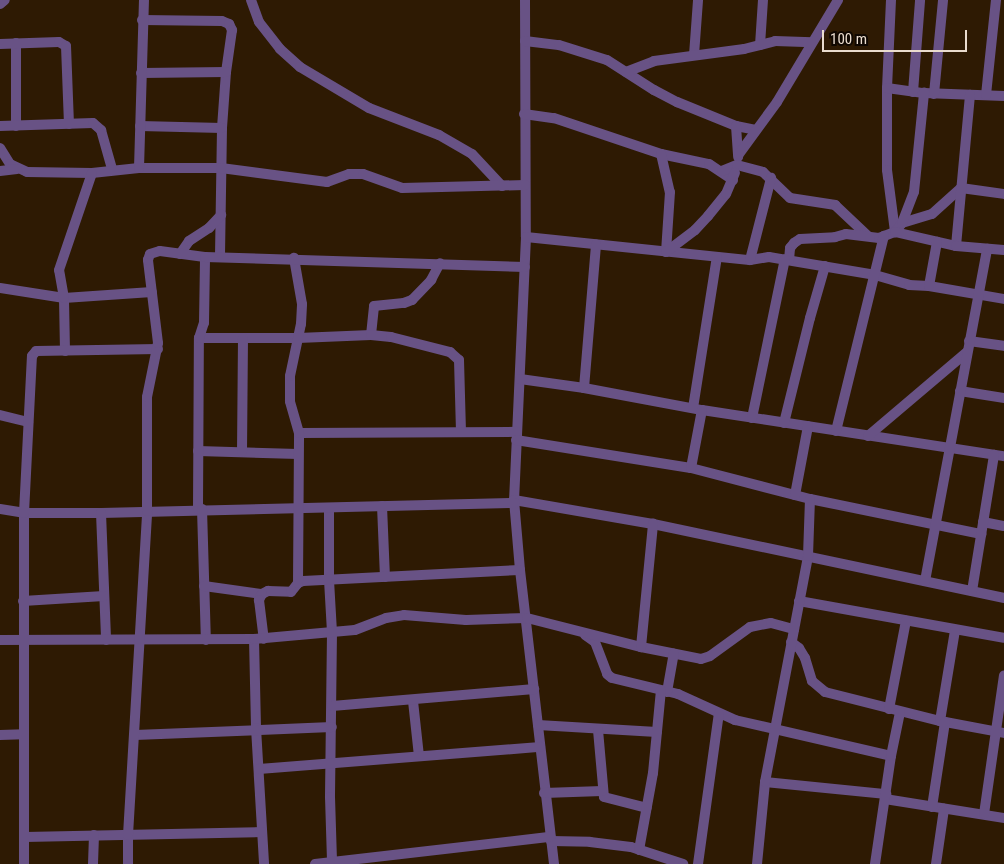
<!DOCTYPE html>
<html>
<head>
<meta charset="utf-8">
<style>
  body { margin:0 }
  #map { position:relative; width:1004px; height:864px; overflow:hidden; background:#2e1a03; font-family:"Roboto Condensed",sans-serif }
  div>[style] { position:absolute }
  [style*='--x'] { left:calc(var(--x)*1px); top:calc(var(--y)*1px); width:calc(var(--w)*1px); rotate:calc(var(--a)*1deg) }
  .street>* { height:10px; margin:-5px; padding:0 5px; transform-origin:5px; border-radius:5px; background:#685285 }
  span { translate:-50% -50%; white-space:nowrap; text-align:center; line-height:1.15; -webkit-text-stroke:4px #0f0701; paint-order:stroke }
  .scale { position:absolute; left:822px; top:30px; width:145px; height:22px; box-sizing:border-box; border:2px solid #eadcce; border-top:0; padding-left:6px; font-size:15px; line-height:18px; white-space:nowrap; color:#eadcce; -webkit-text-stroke:4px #0f0701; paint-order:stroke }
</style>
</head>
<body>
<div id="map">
  <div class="street">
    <div style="--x:251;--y:0;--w:23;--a:70"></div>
    <div style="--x:259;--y:22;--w:34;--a:52"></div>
    <div style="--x:280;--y:49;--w:27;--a:42"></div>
    <div style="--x:300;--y:67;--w:80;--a:30.7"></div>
    <div style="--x:369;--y:108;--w:75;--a:21.1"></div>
    <div style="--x:439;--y:135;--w:38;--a:30"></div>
    <div style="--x:472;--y:154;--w:44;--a:46.8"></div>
    <div style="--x:525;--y:0;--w:237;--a:89.8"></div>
    <div style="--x:526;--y:237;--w:263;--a:92.6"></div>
    <div style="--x:514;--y:500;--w:70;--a:85.1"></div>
    <div style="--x:520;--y:570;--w:296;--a:83.4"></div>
    <div style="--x:891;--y:0;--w:88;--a:92.6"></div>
    <div style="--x:887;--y:88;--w:82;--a:90"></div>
    <div style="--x:887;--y:170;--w:63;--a:82.6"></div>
    <div style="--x:0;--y:4;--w:6;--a:-39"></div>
    <div style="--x:142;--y:20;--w:80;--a:0.7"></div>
    <div style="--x:222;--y:21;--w:8;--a:23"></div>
    <div style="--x:229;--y:24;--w:7;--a:63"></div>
    <div style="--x:232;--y:30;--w:42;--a:98.1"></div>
    <div style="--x:226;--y:72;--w:56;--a:94.1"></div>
    <div style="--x:222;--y:128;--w:129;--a:90.9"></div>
    <div style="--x:525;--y:41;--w:34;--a:7"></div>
    <div style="--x:559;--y:45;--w:50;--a:17.4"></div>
    <div style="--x:607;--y:60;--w:56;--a:32.6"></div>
    <div style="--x:654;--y:90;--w:26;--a:28"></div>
    <div style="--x:677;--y:102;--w:64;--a:22.1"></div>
    <div style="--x:736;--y:126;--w:20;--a:11"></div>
    <div style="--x:16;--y:43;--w:83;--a:90"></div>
    <div style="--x:0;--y:44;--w:59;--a:-1.9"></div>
    <div style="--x:59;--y:42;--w:8;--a:30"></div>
    <div style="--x:66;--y:46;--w:78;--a:87.8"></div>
    <div style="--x:760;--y:45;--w:45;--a:-86.2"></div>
    <div style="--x:694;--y:55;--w:55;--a:-85.8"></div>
    <div style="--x:626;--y:72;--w:30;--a:-21"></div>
    <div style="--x:654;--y:61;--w:91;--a:-7.6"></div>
    <div style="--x:744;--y:49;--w:32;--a:-14"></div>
    <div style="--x:775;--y:41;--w:37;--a:2"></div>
    <div style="--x:141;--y:73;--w:85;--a:-0.7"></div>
    <div style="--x:887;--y:88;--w:37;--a:8"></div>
    <div style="--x:924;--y:93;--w:80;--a:2.1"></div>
    <div style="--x:913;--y:92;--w:92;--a:-85.6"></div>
    <div style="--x:934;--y:94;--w:94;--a:-84.5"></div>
    <div style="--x:986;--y:95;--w:96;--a:-84"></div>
    <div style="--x:524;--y:114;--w:30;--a:8"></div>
    <div style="--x:554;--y:118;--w:113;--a:18.6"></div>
    <div style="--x:661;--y:154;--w:49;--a:11.8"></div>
    <div style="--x:709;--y:164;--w:29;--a:34"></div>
    <div style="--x:0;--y:126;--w:93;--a:-1.8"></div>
    <div style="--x:93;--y:123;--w:11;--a:41"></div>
    <div style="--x:101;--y:130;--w:41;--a:74.2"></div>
    <div style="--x:140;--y:126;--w:82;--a:1.4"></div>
    <div style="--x:736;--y:126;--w:31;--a:86"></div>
    <div style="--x:0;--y:148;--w:19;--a:58"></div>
    <div style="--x:10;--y:164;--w:19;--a:25"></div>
    <div style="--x:27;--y:172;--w:65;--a:0.9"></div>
    <div style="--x:92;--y:173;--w:47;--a:-6.1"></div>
    <div style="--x:139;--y:168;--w:82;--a:0"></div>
    <div style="--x:221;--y:168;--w:107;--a:7.5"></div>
    <div style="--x:327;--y:182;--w:23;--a:-20"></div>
    <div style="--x:349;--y:174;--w:14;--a:0"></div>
    <div style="--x:363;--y:174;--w:41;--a:19.7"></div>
    <div style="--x:402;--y:188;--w:123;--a:-1.4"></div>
    <div style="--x:661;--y:154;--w:39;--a:77"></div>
    <div style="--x:670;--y:192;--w:60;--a:93.8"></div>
    <div style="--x:739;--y:154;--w:64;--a:-53.8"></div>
    <div style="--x:777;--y:102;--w:119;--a:-59.1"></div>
    <div style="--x:139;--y:168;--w:168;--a:-88.3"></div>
    <div style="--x:0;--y:171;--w:17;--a:-7"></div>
    <div style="--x:722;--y:171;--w:16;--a:-22"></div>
    <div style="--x:737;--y:165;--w:27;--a:15"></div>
    <div style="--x:763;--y:172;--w:37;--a:44"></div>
    <div style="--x:790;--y:198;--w:46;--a:8.8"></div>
    <div style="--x:835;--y:205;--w:45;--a:43.2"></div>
    <div style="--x:902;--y:223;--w:31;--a:-17"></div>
    <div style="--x:932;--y:214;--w:39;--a:-42"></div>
    <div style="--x:961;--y:188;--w:43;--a:7.9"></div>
    <div style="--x:895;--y:232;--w:11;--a:-52"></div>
    <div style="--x:902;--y:223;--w:33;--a:-69"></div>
    <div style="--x:914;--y:192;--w:100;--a:-84.2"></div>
    <div style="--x:526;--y:237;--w:225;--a:5.9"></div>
    <div style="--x:750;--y:260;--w:19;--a:-9"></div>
    <div style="--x:769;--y:257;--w:108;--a:9.6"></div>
    <div style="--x:875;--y:275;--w:35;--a:16"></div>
    <div style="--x:909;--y:285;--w:20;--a:3"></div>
    <div style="--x:929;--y:286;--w:76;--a:9.8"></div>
    <div style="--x:956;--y:246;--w:152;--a:-84.7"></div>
    <div style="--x:666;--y:252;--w:36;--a:-37"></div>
    <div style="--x:695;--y:230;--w:19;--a:-47"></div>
    <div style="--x:708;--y:216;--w:28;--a:-51"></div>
    <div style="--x:726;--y:194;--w:23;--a:-67"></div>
    <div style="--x:180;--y:254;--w:16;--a:-55"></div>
    <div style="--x:189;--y:241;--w:24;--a:-33"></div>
    <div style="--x:209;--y:228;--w:18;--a:-47"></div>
    <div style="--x:750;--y:260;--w:85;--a:-75.6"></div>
    <div style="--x:789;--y:260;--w:12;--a:-85"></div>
    <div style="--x:790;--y:248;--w:6;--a:-51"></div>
    <div style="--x:794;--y:243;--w:7;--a:-34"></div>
    <div style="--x:800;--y:239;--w:35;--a:-3"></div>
    <div style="--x:835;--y:237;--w:11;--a:-15"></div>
    <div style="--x:846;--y:234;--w:33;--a:7"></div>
    <div style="--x:879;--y:238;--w:17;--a:-21"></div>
    <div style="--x:895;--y:232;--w:63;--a:12.9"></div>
    <div style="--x:956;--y:246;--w:48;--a:4.8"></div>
    <div style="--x:929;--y:286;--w:45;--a:-79.7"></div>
    <div style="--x:0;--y:288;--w:65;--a:8.9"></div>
    <div style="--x:64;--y:298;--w:88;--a:-3.9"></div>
    <div style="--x:371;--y:335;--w:29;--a:-84"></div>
    <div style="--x:374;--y:306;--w:30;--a:-6"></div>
    <div style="--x:404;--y:303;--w:9;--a:-21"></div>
    <div style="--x:412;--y:300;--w:28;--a:-46"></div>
    <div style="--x:431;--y:280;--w:19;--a:-62"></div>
    <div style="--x:199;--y:338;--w:99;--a:0"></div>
    <div style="--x:298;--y:338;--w:73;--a:-2.4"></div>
    <div style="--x:371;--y:335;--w:20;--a:6"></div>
    <div style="--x:391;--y:337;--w:61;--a:14.3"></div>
    <div style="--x:450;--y:352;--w:12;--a:42"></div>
    <div style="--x:459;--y:360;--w:72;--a:88.4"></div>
    <div style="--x:969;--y:341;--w:35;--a:8"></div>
    <div style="--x:65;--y:351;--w:53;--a:-91.1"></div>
    <div style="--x:64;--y:298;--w:28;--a:-100"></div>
    <div style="--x:59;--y:270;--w:102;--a:-71.2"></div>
    <div style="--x:520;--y:379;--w:65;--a:8"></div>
    <div style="--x:584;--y:388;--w:120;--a:10.6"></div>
    <div style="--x:702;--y:410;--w:305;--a:8.7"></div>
    <div style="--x:584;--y:388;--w:144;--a:-85.2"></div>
    <div style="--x:960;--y:391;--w:45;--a:9"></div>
    <div style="--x:693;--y:408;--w:153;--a:-81"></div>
    <div style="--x:0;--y:415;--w:29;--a:14"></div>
    <div style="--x:752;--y:418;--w:162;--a:-78.3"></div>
    <div style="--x:784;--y:423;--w:108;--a:-76.1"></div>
    <div style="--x:810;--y:318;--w:54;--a:-73.9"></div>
    <div style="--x:836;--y:431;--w:201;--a:-76.2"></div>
    <div style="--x:299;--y:433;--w:217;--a:-0.3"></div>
    <div style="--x:868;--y:436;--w:130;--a:-40.3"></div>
    <div style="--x:516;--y:440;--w:177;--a:9.1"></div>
    <div style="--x:691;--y:468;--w:123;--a:14.6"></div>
    <div style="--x:810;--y:499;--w:175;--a:11.6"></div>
    <div style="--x:198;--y:451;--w:100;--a:1.7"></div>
    <div style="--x:242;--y:452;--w:114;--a:-89.5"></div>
    <div style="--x:691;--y:468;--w:59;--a:-79.3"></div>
    <div style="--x:795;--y:495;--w:70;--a:-79.3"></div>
    <div style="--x:514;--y:500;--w:141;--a:9.8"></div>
    <div style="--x:653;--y:524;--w:359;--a:11.9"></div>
    <div style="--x:382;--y:506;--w:71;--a:87.6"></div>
    <div style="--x:329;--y:508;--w:72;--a:90"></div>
    <div style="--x:329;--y:580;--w:52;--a:86.7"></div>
    <div style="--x:332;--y:632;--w:165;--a:90.7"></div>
    <div style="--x:330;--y:797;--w:65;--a:88.2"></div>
    <div style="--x:0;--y:509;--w:24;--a:9"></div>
    <div style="--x:24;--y:513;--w:77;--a:0"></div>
    <div style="--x:101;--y:513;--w:414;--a:-1.4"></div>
    <div style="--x:198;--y:509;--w:171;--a:-89.7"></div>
    <div style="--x:199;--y:338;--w:16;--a:-72"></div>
    <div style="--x:204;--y:323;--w:66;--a:-89.1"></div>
    <div style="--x:202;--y:509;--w:131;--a:88.3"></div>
    <div style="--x:101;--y:513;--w:127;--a:87.7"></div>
    <div style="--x:983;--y:522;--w:21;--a:11"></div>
    <div style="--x:925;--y:581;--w:338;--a:-79.4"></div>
    <div style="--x:298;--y:583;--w:5;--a:-22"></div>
    <div style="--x:303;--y:581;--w:217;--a:-2.9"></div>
    <div style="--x:204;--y:586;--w:59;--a:7.9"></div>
    <div style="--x:262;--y:594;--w:7;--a:-27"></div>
    <div style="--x:268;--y:591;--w:23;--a:2"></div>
    <div style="--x:291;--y:592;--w:11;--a:-52"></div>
    <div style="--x:298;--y:583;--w:150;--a:-89.6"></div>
    <div style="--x:299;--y:433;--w:33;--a:-106"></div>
    <div style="--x:290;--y:401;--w:25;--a:-90"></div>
    <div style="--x:290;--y:376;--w:53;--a:-78.1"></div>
    <div style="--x:301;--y:324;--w:20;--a:-87"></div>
    <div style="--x:302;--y:304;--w:47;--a:-99.9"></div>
    <div style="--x:972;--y:591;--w:138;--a:-80.8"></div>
    <div style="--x:262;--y:594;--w:7;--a:117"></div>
    <div style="--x:259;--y:600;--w:39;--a:83"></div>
    <div style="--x:23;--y:601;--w:81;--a:-3.5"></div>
    <div style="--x:799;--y:601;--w:208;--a:10.2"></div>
    <div style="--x:585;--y:635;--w:12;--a:35"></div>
    <div style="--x:595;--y:642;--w:34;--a:69"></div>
    <div style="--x:607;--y:674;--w:6;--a:39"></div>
    <div style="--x:612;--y:678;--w:68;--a:13.6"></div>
    <div style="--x:678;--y:694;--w:63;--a:24.5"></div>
    <div style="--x:735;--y:720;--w:160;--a:13"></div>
    <div style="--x:254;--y:639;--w:89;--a:88.7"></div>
    <div style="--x:256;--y:728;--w:136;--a:86.6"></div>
    <div style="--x:0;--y:640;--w:254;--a:-0.2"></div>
    <div style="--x:254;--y:639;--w:101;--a:-5.1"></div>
    <div style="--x:355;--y:630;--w:33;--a:-21"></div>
    <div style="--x:386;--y:618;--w:18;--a:-9"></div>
    <div style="--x:404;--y:615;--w:62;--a:4.6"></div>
    <div style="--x:466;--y:620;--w:61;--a:-1.9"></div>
    <div style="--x:527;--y:618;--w:118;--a:14.3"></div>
    <div style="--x:641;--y:647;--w:61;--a:11.3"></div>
    <div style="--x:701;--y:659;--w:9;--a:-18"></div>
    <div style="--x:710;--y:656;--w:49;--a:-35.9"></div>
    <div style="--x:750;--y:627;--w:21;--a:-11"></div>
    <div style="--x:771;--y:623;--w:24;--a:15"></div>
    <div style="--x:791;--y:642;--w:10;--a:37"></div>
    <div style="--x:799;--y:648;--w:12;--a:59"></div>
    <div style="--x:805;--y:658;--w:24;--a:73"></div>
    <div style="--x:812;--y:681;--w:17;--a:40"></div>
    <div style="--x:825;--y:692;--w:119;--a:14.2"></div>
    <div style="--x:940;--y:721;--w:65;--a:10.6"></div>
    <div style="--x:641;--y:647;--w:124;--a:-84.4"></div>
    <div style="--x:667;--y:692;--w:39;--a:-80"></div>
    <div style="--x:413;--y:701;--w:55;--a:83.8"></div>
    <div style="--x:332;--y:706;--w:203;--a:-4.8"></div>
    <div style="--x:889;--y:709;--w:90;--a:-79.1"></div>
    <div style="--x:940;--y:721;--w:92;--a:-80.6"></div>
    <div style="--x:538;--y:725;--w:119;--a:3.4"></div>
    <div style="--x:598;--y:730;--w:67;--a:84.9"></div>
    <div style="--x:604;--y:797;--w:44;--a:14.3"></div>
    <div style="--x:0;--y:735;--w:23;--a:-2"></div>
    <div style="--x:135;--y:735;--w:197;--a:-2.3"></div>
    <div style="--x:259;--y:769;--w:282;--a:-4.5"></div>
    <div style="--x:765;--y:782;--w:122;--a:5.7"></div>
    <div style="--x:544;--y:793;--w:58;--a:-2"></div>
    <div style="--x:885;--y:799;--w:121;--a:9.1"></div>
    <div style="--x:932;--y:807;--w:86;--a:-81.3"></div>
    <div style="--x:984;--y:814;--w:140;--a:-81.8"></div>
    <div style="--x:25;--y:837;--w:237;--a:-1.2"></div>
    <div style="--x:551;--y:841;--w:39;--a:1"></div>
    <div style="--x:590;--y:842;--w:41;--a:7"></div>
    <div style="--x:631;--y:847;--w:55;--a:18.1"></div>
    <div style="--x:639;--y:850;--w:78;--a:-79.7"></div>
    <div style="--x:653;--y:773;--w:83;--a:-84.5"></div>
    <div style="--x:24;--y:864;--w:351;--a:-90"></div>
    <div style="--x:24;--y:513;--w:157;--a:-87.1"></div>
    <div style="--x:32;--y:356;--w:6;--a:-51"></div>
    <div style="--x:36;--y:351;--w:122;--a:-0.9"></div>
    <div style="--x:93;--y:864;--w:29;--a:-88"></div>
    <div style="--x:128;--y:864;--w:29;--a:-90"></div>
    <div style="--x:128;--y:835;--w:325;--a:-86.6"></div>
    <div style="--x:147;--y:511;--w:114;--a:-90"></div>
    <div style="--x:147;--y:397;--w:55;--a:-78.5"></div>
    <div style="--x:158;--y:343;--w:84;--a:-96.9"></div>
    <div style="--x:148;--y:260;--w:6;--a:-72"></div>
    <div style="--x:150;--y:254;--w:10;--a:-17"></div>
    <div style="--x:160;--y:251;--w:45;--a:7.6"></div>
    <div style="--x:205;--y:257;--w:320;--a:1.8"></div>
    <div style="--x:315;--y:864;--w:237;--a:-6.6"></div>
    <div style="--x:698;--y:864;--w:152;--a:-82.1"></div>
    <div style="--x:757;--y:864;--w:82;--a:-84.4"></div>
    <div style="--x:765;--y:782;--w:230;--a:-79.2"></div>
    <div style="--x:808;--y:556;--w:57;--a:-88"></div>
    <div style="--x:875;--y:864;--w:109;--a:-81.6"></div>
    <div style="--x:891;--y:756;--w:45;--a:-78.4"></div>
    <div style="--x:936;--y:864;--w:56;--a:-81.7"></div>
  </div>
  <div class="scale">100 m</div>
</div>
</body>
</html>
